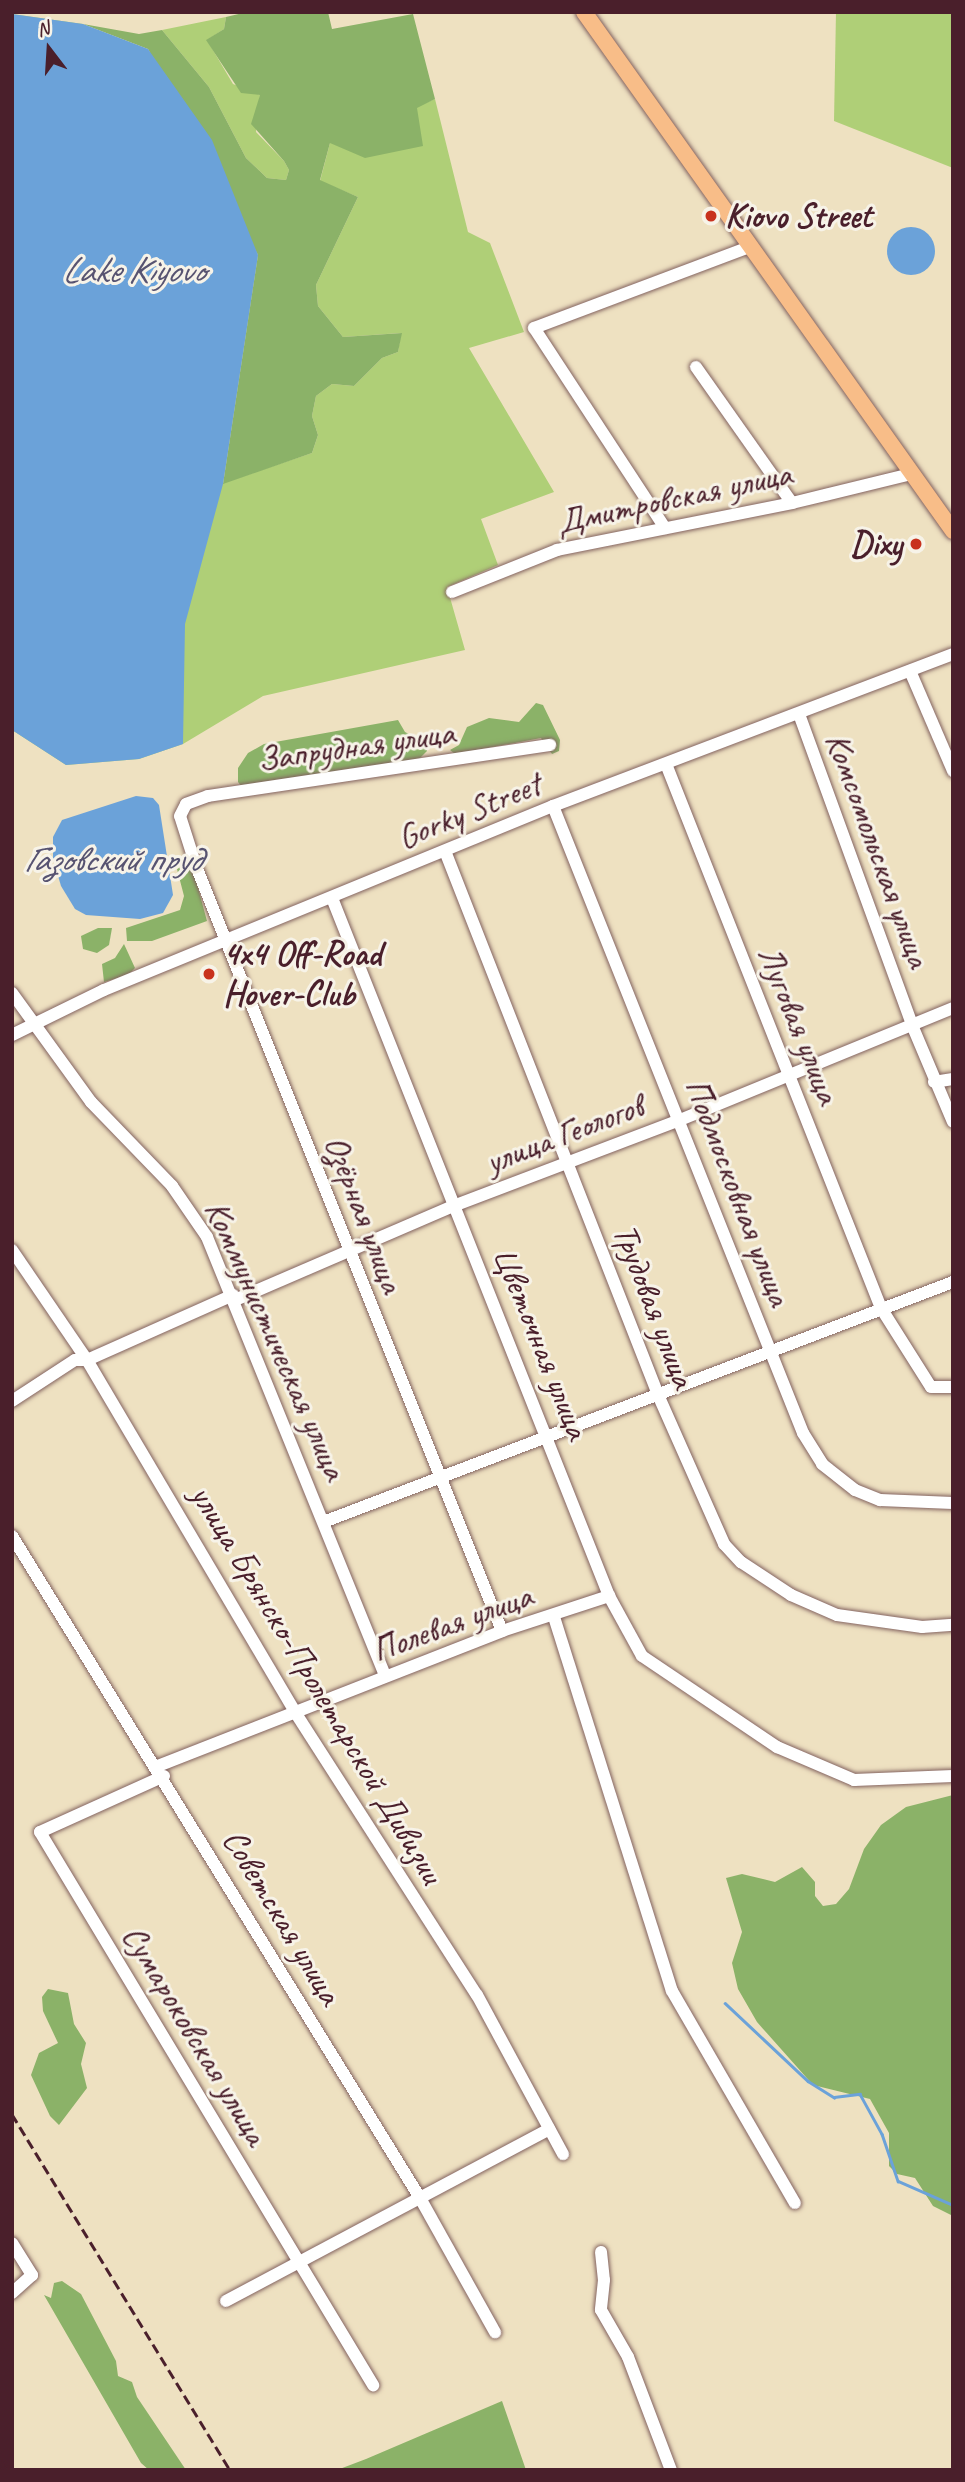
<!DOCTYPE html>
<html>
<head>
<meta charset="utf-8">
<style>
  body { margin:0 }
  #map { position:relative; width:965px; height:2482px; overflow:hidden; background:#eee1c1; font-family:Caveat,sans-serif }
  div>[style] { position:absolute }
  [style*='--x'] { left:calc(var(--x)*1px); top:calc(var(--y)*1px); width:calc(var(--w)*1px); rotate:calc(var(--a)*1deg) }
  .green>* { inset:0; background:#afcf77 }
  .forest>* { inset:0; background:#8bb268 }
  .water>* { inset:0; background:#6ba2d9 }
  .round { border-radius:50% }
  .stream>* { height:2.5px; margin:-1.25px; padding:0 1.25px; transform-origin:1.25px; border-radius:1.25px; background:#6ba2d9 }
  .roads { filter:drop-shadow(0 0 2px #836360) drop-shadow(0 0 2px #836360) }
  .minor>* { height:12px; margin:-6px; padding:0 6px; transform-origin:6px; border-radius:6px; background:#fff }
  .major>* { height:16px; margin:-8px; padding:0 8px; transform-origin:8px; border-radius:8px; background:#f8bd88 }
  .rail>* { height:2.5px; margin-top:-1.25px; transform-origin:0; background:repeating-linear-gradient(90deg,#4a1f2b 0 10px,transparent 0 15px) }
  .dots>* { width:19px; height:19px; translate:-50% -50%; box-sizing:border-box; border:4px solid #f7f3e8; border-radius:50% }
  span { translate:-50% -50%; white-space:nowrap; text-align:center; line-height:1.15; -webkit-text-stroke:6px #f7f3e8; paint-order:stroke }
  .poi-label { font-size:35px; color:#4a1f2b; font-weight:700 }
  .left { translate:0 -50%; text-align:left }
  .right { translate:-100% -50%; text-align:right }
  .street-label { font-size:35px; color:#4a1f2b }
  .water-label { font-size:37px; color:#575371; font-style:italic }
  .frame { position:absolute; inset:0; border:14px solid #4a1f2b; pointer-events:none }
  .north { position:absolute; left:14px; top:14px; width:70px; height:70px; -webkit-text-stroke:5px #f7f3e8; paint-order:stroke; rotate:343deg; font-size:19px; font-weight:700; line-height:28px; text-align:center; color:#4a1f2b }
  .north::after { content:''; display:block; margin:auto; width:24px; height:32px; background:#4a1f2b; clip-path:polygon(50% 0,100% 100%,50% 72%,0 100%) }
</style>
</head>
<body>
<div id="map">
  <div class="green">
    <div style="clip-path:polygon(836px 12px,953px 12px,953px 168px,834px 121px)"></div>
    <div style="clip-path:polygon(12px 14px,83px 24px,258px 255px,223px 483px,312px 453px,318px 435px,312px 416px,316px 396px,332px 384px,354px 386px,382px 358px,398px 352px,401px 333px,343px 337px,318px 306px,316px 285px,358px 197px,320px 181px,330px 143px,435px 99px,468px 232px,490px 243px,524px 332px,469px 348px,554px 492px,481px 519px,498px 565px,447px 587px,465px 650px,263px 696px,183px 744px,139px 759px,66px 765px,12px 730px)"></div>
    <div style="clip-path:polygon(226px 17px,224px 29px,207px 40px,233px 84px,260px 95px,256px 132px,284px 161px,289px 170px,286px 180px,267px 178px,246px 158px,209px 87px,162px 30px)"></div>
  </div>
  <div class="forest">
    <div style="clip-path:polygon(247px 12px,328px 12px,332px 29px,413px 14px,435px 99px,417px 108px,423px 146px,365px 158px,330px 143px,320px 180px,358px 197px,316px 285px,318px 306px,343px 337px,402px 333px,398px 352px,382px 358px,354px 386px,332px 384px,316px 396px,312px 416px,318px 435px,312px 453px,223px 484px,258px 255px,148px 49px,83px 24px,139px 34px,162px 30px,209px 87px,246px 158px,267px 178px,286px 180px,289px 170px,284px 161px,251px 124px,260px 95px,241px 93px,206px 40px,224px 29px,226px 17px)"></div>
    <div style="clip-path:polygon(536px 703px,543px 705px,560px 740px,559px 751px,552px 754px,541px 738px,455px 754px,450px 750px,459px 745px,467px 727px,489px 718px,519px 722px)"></div>
    <div style="clip-path:polygon(398px 720px,405px 732px,426px 743px,427px 751px,419px 759px,242px 787px,238px 782px,238px 768px,248px 753px,264px 744px)"></div>
    <div style="clip-path:polygon(191px 862px,207px 921px,152px 941px,127px 941px,126px 928px,180px 910px,184px 896px,177px 869px)"></div>
    <div style="clip-path:polygon(98px 928px,112px 928px,109px 945px,97px 953px,83px 949px,81px 936px)"></div>
    <div style="clip-path:polygon(124px 944px,135px 968px,128px 975px,104px 982px,102px 964px,115px 958px)"></div>
    <div style="clip-path:polygon(953px 1795px,953px 2216px,933px 2206px,915px 2178px,897px 2174px,889px 2166px,889px 2133px,870px 2099px,813px 2085px,757px 2022px,738px 1989px,732px 1963px,742px 1932px,726px 1878px,742px 1874px,775px 1882px,802px 1867px,815px 1882px,815px 1896px,823px 1906px,836px 1904px,849px 1889px,864px 1849px,881px 1825px,906px 1807px)"></div>
    <div style="clip-path:polygon(48px 1989px,68px 1993px,74px 2024px,86px 2043px,81px 2064px,87px 2088px,59px 2125px,50px 2116px,31px 2075px,39px 2053px,58px 2043px,43px 2011px,42px 1997px)"></div>
    <div style="clip-path:polygon(62px 2281px,81px 2294px,116px 2361px,118px 2376px,132px 2382px,137px 2397px,186px 2470px,149px 2470px,141px 2463px,44px 2295px,51px 2298px,54px 2283px)"></div>
    <div style="clip-path:polygon(502px 2401px,526px 2470px,337px 2470px,366px 2459px)"></div>
  </div>
  <div class="water">
    <div style="clip-path:polygon(12px 14px,83px 24px,148px 49px,212px 140px,258px 255px,223px 484px,185px 624px,183px 744px,139px 759px,66px 765px,12px 730px)"></div>
    <div class="round" style="left:887px;top:227px;width:48px;height:48px"></div>
    <div style="clip-path:polygon(136px 796px,153px 798px,159px 805px,173px 895px,163px 913px,140px 919px,86px 915px,75px 909px,61px 886px,53px 859px,53px 837px,62px 820px)"></div>
  </div>
  <div class="stream">
    <div style="--x:725;--y:2003;--w:114;--a:43.2"></div>
    <div style="--x:808;--y:2081;--w:31;--a:32"></div>
    <div style="--x:834;--y:2097;--w:26;--a:-7"></div>
    <div style="--x:860;--y:2094;--w:46;--a:61.2"></div>
    <div style="--x:882;--y:2134;--w:50;--a:71.2"></div>
    <div style="--x:898;--y:2181;--w:60;--a:23.6"></div>
  </div>
  <div class="roads">
    <div class="minor">
      <div style="--x:696;--y:367;--w:166;--a:54.8"></div>
      <div style="--x:665;--y:528;--w:239;--a:-123.2"></div>
      <div style="--x:534;--y:328;--w:230;--a:-20.6"></div>
      <div style="--x:452;--y:592;--w:113;--a:-21.8"></div>
      <div style="--x:557;--y:550;--w:240;--a:-11.3"></div>
      <div style="--x:792;--y:503;--w:122;--a:-13.7"></div>
      <div style="--x:910;--y:671;--w:109;--a:66.7"></div>
      <div style="--x:799;--y:714;--w:331;--a:70"></div>
      <div style="--x:912;--y:1025;--w:105;--a:67.1"></div>
      <div style="--x:666;--y:764;--w:585;--a:68.44"></div>
      <div style="--x:881;--y:1308;--w:93;--a:57.7"></div>
      <div style="--x:931;--y:1387;--w:22;--a:0"></div>
      <div style="--x:553;--y:806;--w:675;--a:68.26"></div>
      <div style="--x:803;--y:1433;--w:36;--a:58"></div>
      <div style="--x:822;--y:1464;--w:42;--a:38.2"></div>
      <div style="--x:855;--y:1490;--w:27;--a:22"></div>
      <div style="--x:880;--y:1500;--w:73;--a:2.4"></div>
      <div style="--x:445;--y:851;--w:586;--a:68.6"></div>
      <div style="--x:659;--y:1397;--w:161;--a:66.1"></div>
      <div style="--x:724;--y:1544;--w:25;--a:47"></div>
      <div style="--x:741;--y:1562;--w:60;--a:33.4"></div>
      <div style="--x:791;--y:1595;--w:50;--a:23.5"></div>
      <div style="--x:837;--y:1615;--w:86;--a:8"></div>
      <div style="--x:922;--y:1627;--w:31;--a:-4"></div>
      <div style="--x:332;--y:898;--w:751;--a:68.35"></div>
      <div style="--x:609;--y:1596;--w:68;--a:61.2"></div>
      <div style="--x:642;--y:1656;--w:163;--a:34"></div>
      <div style="--x:777;--y:1747;--w:84;--a:23.2"></div>
      <div style="--x:854;--y:1780;--w:99;--a:-2.3"></div>
      <div style="--x:12;--y:993;--w:135;--a:54.1"></div>
      <div style="--x:91;--y:1102;--w:117;--a:46"></div>
      <div style="--x:172;--y:1186;--w:62;--a:55.5"></div>
      <div style="--x:207;--y:1237;--w:474;--a:67.9"></div>
      <div style="--x:12;--y:1035;--w:102;--a:-26.1"></div>
      <div style="--x:104;--y:990;--w:485;--a:-22.3"></div>
      <div style="--x:553;--y:806;--w:428;--a:-20.8"></div>
      <div style="--x:934;--y:1082;--w:19;--a:-9"></div>
      <div style="--x:12;--y:1250;--w:133;--a:55.7"></div>
      <div style="--x:87;--y:1360;--w:409;--a:59.4"></div>
      <div style="--x:295;--y:1712;--w:336;--a:57.3"></div>
      <div style="--x:477;--y:1995;--w:181;--a:61.6"></div>
      <div style="--x:235;--y:1300;--w:241;--a:-23.3"></div>
      <div style="--x:456;--y:1205;--w:240;--a:-20.8"></div>
      <div style="--x:680;--y:1120;--w:295;--a:-22.3"></div>
      <div style="--x:12;--y:1401;--w:75;--a:-33.1"></div>
      <div style="--x:75;--y:1360;--w:12;--a:0"></div>
      <div style="--x:87;--y:1360;--w:160;--a:-24"></div>
      <div style="--x:326;--y:1521;--w:671;--a:-20.87"></div>
      <div style="--x:12;--y:1536;--w:778;--a:58.35"></div>
      <div style="--x:420;--y:2198;--w:154;--a:60.8"></div>
      <div style="--x:554;--y:1617;--w:392;--a:72.5"></div>
      <div style="--x:672;--y:1991;--w:245;--a:59.9"></div>
      <div style="--x:502;--y:1631;--w:824;--a:-111.8"></div>
      <div style="--x:196;--y:866;--w:52;--a:-107.7"></div>
      <div style="--x:180;--y:816;--w:13;--a:-63"></div>
      <div style="--x:186;--y:804;--w:23;--a:-20"></div>
      <div style="--x:208;--y:796;--w:346;--a:-8.5"></div>
      <div style="--x:158;--y:1766;--w:370;--a:-21.4"></div>
      <div style="--x:502;--y:1631;--w:113;--a:-18.1"></div>
      <div style="--x:164;--y:1776;--w:136;--a:155.7"></div>
      <div style="--x:40;--y:1832;--w:646;--a:58.94"></div>
      <div style="--x:12;--y:2243;--w:38;--a:58"></div>
      <div style="--x:32;--y:2275;--w:27;--a:138"></div>
      <div style="--x:601;--y:2252;--w:28;--a:84"></div>
      <div style="--x:604;--y:2280;--w:30;--a:96"></div>
      <div style="--x:601;--y:2310;--w:54;--a:60.1"></div>
      <div style="--x:628;--y:2357;--w:121;--a:69.2"></div>
      <div style="--x:226;--y:2301;--w:366;--a:-28"></div>
    </div>
    <div class="major">
      <div style="--x:584;--y:12;--w:637;--a:54.59"></div>
    </div>
  </div>
  <div class="rail">
    <div style="--x:12;--y:2114;--w:417;--a:58.5"></div>
  </div>
  <div class="dots">
    <div style="left:711px;top:216px;background:#c8321e"></div>
    <div style="left:916px;top:544px;background:#c8321e"></div>
    <div style="left:209px;top:974px;background:#c8321e"></div>
  </div>
  <div class="poi-label">
    <span class="left" style="left:725px;top:216px">Kiovo Street</span>
    <span class="right" style="left:902px;top:544px">Dixy</span>
    <span class="left" style="left:223px;top:974px">4x4 Off-Road<br>Hover-Club</span>
  </div>
  <div class="street-label">
    <span style="left:674px;top:498px;rotate:-12deg">Дмитровская улица</span>
    <span style="left:356px;top:746px;rotate:-8deg">Запрудная улица</span>
    <span style="left:469px;top:811px;rotate:-22deg">Gorky Street</span>
    <span style="left:878px;top:850px;rotate:70deg">Комсомольская улица</span>
    <span style="left:799px;top:1025px;rotate:68deg">Луговая улица</span>
    <span style="left:564px;top:1134px;rotate:-21deg">улица Геологов</span>
    <span style="left:738px;top:1192px;rotate:69deg">Подмосковная улица</span>
    <span style="left:364px;top:1214px;rotate:69deg">Озёрная улица</span>
    <span style="left:654px;top:1306px;rotate:69deg">Трудовая улица</span>
    <span style="left:276px;top:1340px;rotate:66deg">Коммунистическая улица</span>
    <span style="left:541px;top:1343px;rotate:68deg">Цветочная улица</span>
    <span style="left:452px;top:1623px;rotate:-20deg">Полевая улица</span>
    <span style="left:317px;top:1684px;rotate:59deg">улица Брянско-Пролетарской Дивизии</span>
    <span style="left:282px;top:1917px;rotate:59deg">Советская улица</span>
    <span style="left:195px;top:2035px;rotate:59deg">Сумароковская улица</span>
  </div>
  <div class="water-label">
    <span style="left:133px;top:270px">Lake Kiyovo</span>
    <span style="left:112px;top:859px">Газовский пруд</span>
  </div>
  <div class="frame"></div>
  <div class="north">N</div>
</div>
</body>
</html>
